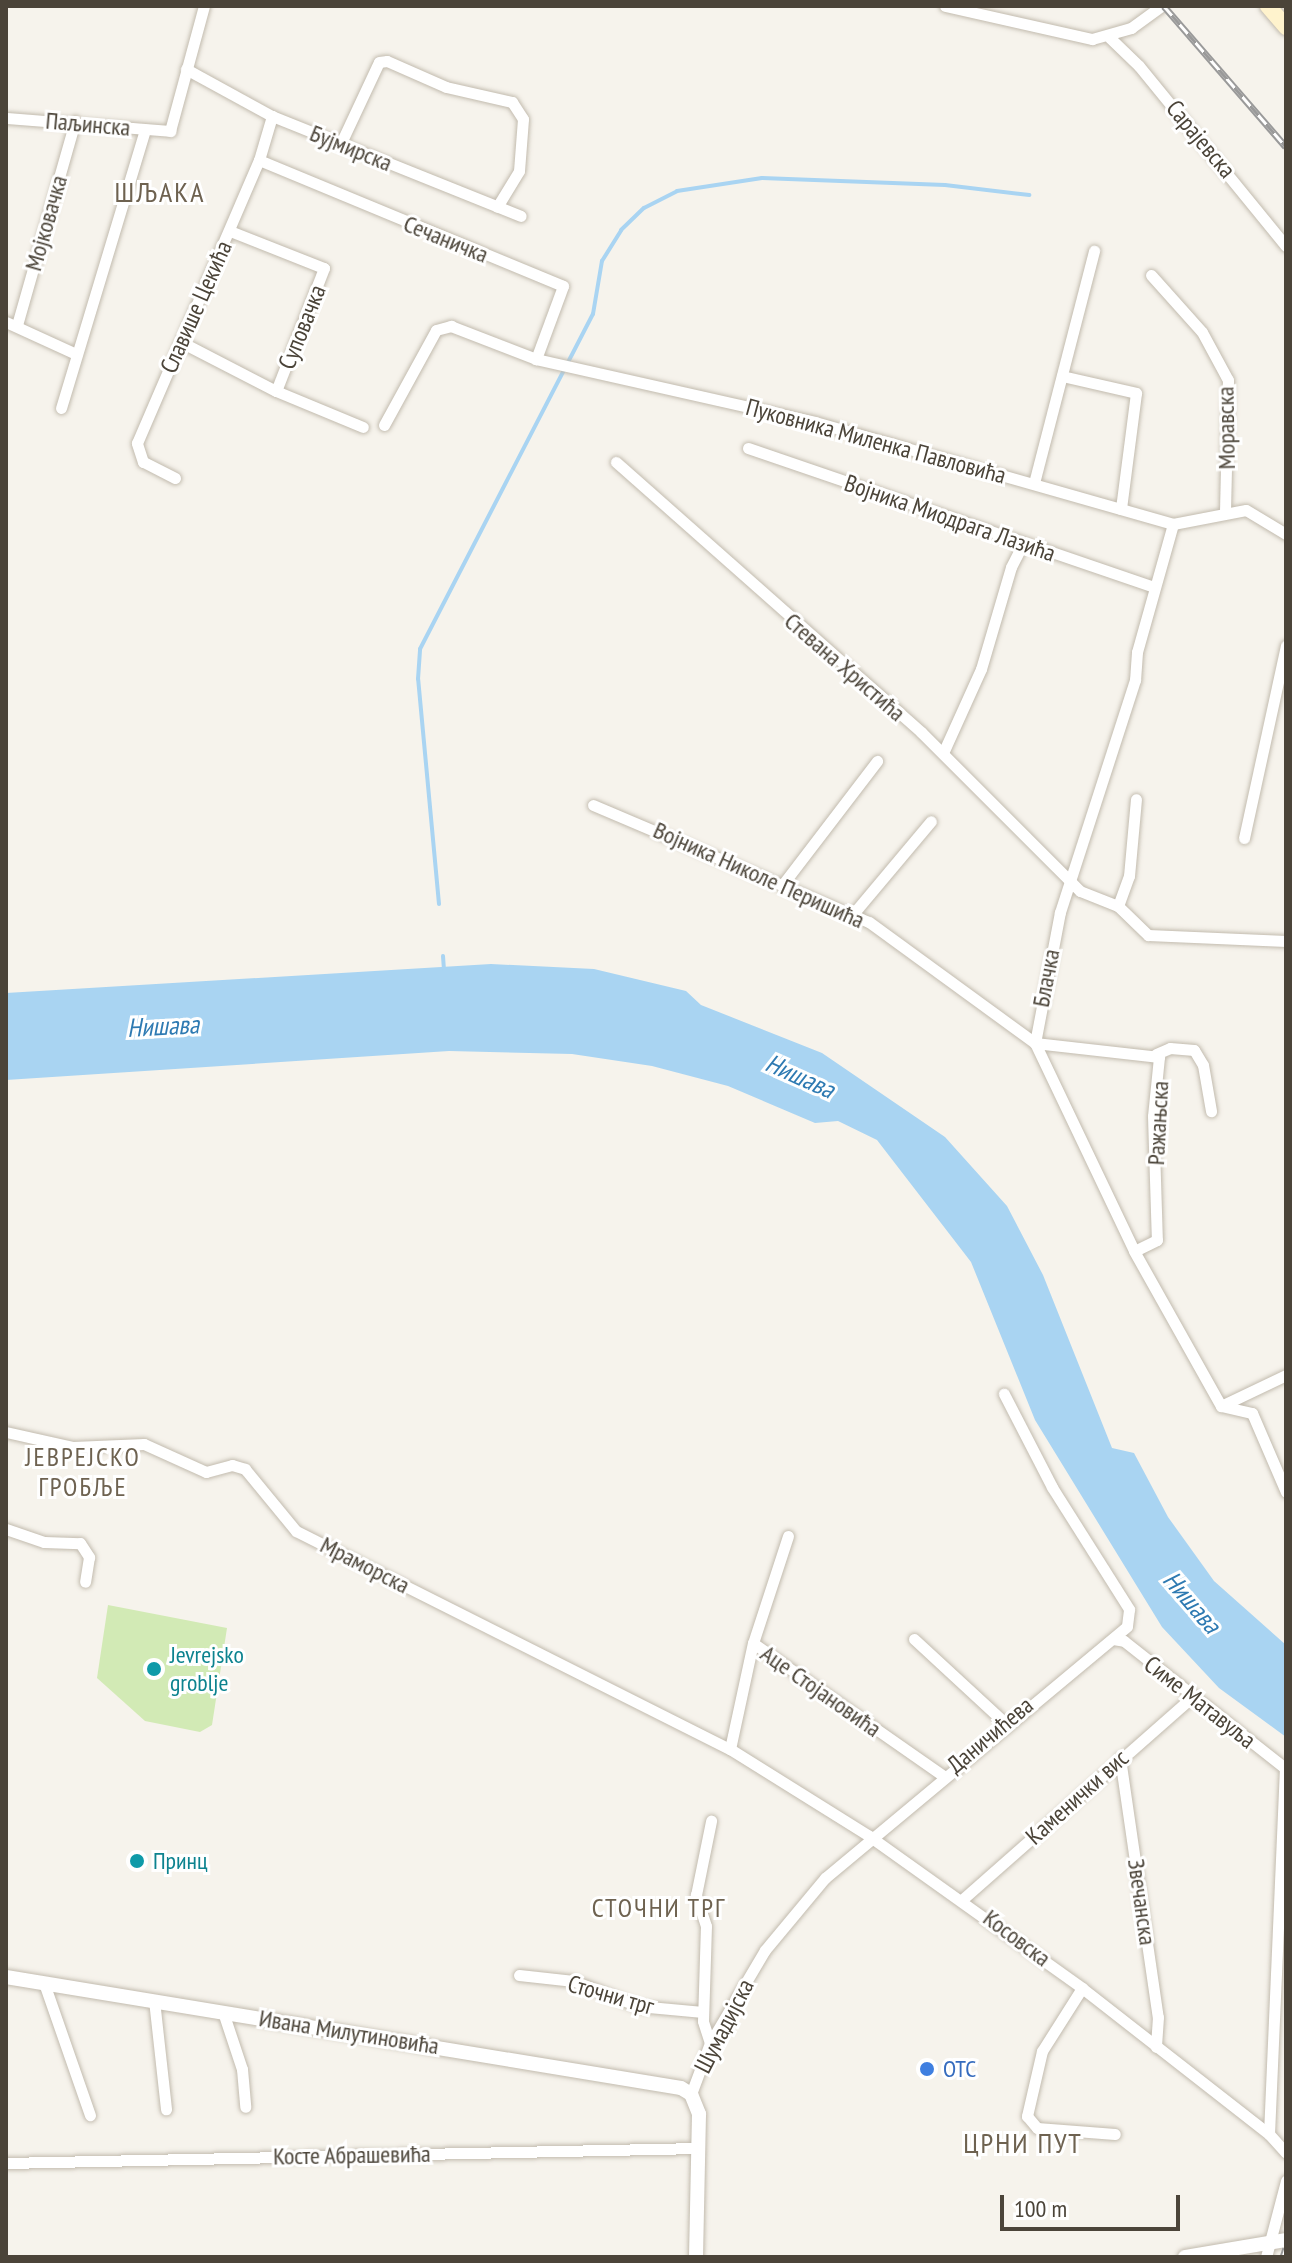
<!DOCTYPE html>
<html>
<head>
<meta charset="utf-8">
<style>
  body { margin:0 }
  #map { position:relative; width:1292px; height:2263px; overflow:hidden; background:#f6f3ec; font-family:"PT Sans Narrow",sans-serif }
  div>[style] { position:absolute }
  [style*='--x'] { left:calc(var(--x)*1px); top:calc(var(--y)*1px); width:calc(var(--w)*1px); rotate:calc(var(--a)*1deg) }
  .green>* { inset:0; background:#d2eab5 }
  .water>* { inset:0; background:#a9d4f2 }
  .stream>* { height:4px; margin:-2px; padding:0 2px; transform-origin:2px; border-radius:2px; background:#a9d4f2 }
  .roads { filter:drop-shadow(0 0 2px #c2bbae) drop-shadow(0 0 2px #c2bbae) }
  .minor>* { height:11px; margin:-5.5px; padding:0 5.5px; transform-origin:5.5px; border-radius:5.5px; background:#fff }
  .tertiary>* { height:14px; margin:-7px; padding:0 7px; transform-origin:7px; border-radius:7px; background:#fff }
  .secondary>* { height:16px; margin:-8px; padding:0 8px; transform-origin:8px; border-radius:8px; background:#fff3cd }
  .rail>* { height:7px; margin-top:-3.5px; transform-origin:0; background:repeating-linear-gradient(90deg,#fff 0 12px,#9a9a9a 0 24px); box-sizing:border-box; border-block:2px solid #9a9a9a }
  .dots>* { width:22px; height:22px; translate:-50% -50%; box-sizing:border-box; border:4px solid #fff; border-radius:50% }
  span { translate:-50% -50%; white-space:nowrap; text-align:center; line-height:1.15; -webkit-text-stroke:6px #fff; paint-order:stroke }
  .street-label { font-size:24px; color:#4b4439 }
  .culture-label { font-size:24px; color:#0d838f }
  .left { translate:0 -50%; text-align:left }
  .shop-label { font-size:24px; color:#366cbe }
  .water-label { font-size:26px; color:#2e7ab2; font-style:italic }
  .neighbourhood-label { font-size:26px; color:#6e6250; letter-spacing:2px }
  .quarter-label { font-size:28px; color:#6e6250; letter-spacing:2px }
  .frame { position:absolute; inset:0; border:8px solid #4b4439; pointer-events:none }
  .scale { position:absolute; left:1000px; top:2195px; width:180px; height:36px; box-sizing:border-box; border:4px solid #4b4439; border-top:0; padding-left:10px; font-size:24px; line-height:28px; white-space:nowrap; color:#4b4439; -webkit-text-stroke:6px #fff; paint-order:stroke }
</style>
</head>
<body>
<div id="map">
  <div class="green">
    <div style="clip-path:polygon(108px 1605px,227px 1628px,212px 1725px,200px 1732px,145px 1721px,97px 1678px)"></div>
  </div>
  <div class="water">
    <div style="clip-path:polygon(491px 964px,594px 969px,686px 991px,701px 1005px,822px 1053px,945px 1137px,1007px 1206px,1043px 1275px,1112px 1448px,1134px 1453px,1168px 1517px,1214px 1581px,1286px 1645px,1286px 1737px,1219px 1688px,1162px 1627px,1035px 1420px,971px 1262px,877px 1140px,838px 1121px,815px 1123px,728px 1086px,652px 1066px,572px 1054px,449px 1051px,6px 1080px,6px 993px)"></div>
  </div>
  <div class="stream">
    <div style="--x:439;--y:904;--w:226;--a:-95.3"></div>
    <div style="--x:418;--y:679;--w:30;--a:-86"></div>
    <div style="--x:420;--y:649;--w:377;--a:-62.7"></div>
    <div style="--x:593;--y:314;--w:54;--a:-80.4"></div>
    <div style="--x:602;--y:261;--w:36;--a:-58"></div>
    <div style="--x:621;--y:230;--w:32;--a:-44"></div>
    <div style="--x:644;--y:208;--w:37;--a:-27"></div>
    <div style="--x:677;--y:191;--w:86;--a:-8.7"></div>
    <div style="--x:762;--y:178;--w:183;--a:2.2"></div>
    <div style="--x:945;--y:185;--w:85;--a:6.8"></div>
    <div style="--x:443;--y:956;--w:13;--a:86"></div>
  </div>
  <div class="roads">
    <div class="minor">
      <div style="--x:945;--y:6;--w:151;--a:12.7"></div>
      <div style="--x:1092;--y:39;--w:41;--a:-15.8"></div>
      <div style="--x:1131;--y:28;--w:37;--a:-36"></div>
      <div style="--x:1110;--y:38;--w:40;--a:44"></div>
      <div style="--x:1139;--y:66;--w:232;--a:50.8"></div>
      <div style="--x:186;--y:69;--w:98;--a:28.7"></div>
      <div style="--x:272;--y:116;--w:268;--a:21.9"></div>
      <div style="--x:6;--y:118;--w:165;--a:4.5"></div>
      <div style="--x:170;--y:131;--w:130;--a:-74.8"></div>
      <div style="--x:341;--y:143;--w:89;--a:-64.9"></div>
      <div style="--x:379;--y:62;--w:8;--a:-7"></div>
      <div style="--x:387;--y:61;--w:64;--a:23.8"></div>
      <div style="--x:446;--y:87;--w:68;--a:12.8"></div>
      <div style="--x:512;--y:102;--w:20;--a:57"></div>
      <div style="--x:523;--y:119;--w:52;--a:94.4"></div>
      <div style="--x:519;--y:171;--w:42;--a:121.4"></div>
      <div style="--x:259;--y:160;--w:329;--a:22.5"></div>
      <div style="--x:563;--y:286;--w:78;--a:110.3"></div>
      <div style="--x:230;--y:231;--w:101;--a:21.5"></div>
      <div style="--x:324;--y:268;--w:132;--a:111.3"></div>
      <div style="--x:1151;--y:275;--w:76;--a:48.2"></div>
      <div style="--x:1202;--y:332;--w:55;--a:61.6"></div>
      <div style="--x:1228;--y:380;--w:131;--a:91.3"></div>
      <div style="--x:6;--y:322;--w:77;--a:24.6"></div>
      <div style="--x:17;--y:325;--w:212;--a:-74.1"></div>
      <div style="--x:181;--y:342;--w:107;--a:27.3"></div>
      <div style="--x:276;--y:391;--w:94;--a:22.5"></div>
      <div style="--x:1062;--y:376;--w:76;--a:12.9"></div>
      <div style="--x:1136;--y:393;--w:117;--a:97.4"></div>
      <div style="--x:61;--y:408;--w:291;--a:-73.2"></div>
      <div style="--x:384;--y:425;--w:108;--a:-61.3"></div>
      <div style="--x:436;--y:330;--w:16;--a:-15"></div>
      <div style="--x:451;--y:326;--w:91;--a:21.2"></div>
      <div style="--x:536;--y:359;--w:286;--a:12.7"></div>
      <div style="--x:815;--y:422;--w:372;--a:15.9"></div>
      <div style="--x:748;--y:448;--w:428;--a:18.9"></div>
      <div style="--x:616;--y:462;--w:407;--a:41.5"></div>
      <div style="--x:921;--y:732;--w:225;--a:45"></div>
      <div style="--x:1080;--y:891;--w:41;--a:21.5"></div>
      <div style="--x:1118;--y:906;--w:42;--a:44"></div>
      <div style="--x:1148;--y:935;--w:138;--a:2.5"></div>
      <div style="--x:175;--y:478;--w:36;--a:-153"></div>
      <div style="--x:143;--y:462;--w:20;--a:-108"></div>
      <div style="--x:137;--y:443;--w:308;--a:-66.7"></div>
      <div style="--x:259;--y:160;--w:46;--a:-73.5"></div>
      <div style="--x:1034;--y:483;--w:240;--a:-75.5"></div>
      <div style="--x:1173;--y:524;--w:133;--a:105.7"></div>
      <div style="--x:1137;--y:652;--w:28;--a:94"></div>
      <div style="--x:1135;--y:680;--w:244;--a:107.9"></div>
      <div style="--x:1060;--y:912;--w:133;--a:100.8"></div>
      <div style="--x:1035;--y:1043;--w:230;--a:64.5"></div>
      <div style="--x:1134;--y:1251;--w:178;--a:60.7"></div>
      <div style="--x:1173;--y:524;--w:74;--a:-10.9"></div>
      <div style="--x:1246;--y:510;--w:47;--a:31"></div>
      <div style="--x:943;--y:753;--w:92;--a:-65.7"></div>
      <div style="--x:981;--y:669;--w:106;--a:-73.6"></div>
      <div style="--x:1011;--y:567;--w:27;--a:-63"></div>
      <div style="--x:593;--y:805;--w:300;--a:23"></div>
      <div style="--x:869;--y:922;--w:205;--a:36.1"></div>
      <div style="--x:1244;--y:838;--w:197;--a:-77.7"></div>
      <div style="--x:783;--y:884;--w:155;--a:-52.6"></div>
      <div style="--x:1118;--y:906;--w:32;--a:-70"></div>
      <div style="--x:1129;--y:876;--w:77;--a:-84.8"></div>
      <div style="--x:853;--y:914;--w:121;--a:-50"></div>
      <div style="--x:1035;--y:1043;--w:125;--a:6.4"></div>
      <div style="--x:1159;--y:1057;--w:59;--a:95.8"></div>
      <div style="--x:1153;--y:1116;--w:124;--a:88.2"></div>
      <div style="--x:1157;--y:1240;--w:25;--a:154"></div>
      <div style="--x:1156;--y:1054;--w:15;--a:-23"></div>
      <div style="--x:1170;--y:1048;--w:24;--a:5"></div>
      <div style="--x:1194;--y:1050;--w:17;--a:59"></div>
      <div style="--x:1203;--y:1065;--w:47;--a:80.1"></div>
      <div style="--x:1221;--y:1406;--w:32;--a:13"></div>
      <div style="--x:1252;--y:1413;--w:86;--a:66.7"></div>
      <div style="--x:1221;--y:1406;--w:72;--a:-25.5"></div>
      <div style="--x:6;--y:1432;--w:69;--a:12.6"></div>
      <div style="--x:73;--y:1447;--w:71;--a:-2.4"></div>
      <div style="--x:144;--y:1444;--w:68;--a:24.3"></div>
      <div style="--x:206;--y:1472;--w:27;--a:-15"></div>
      <div style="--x:232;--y:1465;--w:14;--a:17"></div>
      <div style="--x:245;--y:1469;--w:80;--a:50.6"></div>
      <div style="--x:296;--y:1531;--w:486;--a:26.7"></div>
      <div style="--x:730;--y:1749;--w:164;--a:32"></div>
      <div style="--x:869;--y:1836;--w:262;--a:35.5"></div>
      <div style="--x:1082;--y:1988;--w:237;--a:38"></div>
      <div style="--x:1269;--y:2134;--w:25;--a:48"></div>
      <div style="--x:6;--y:1529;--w:40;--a:18.9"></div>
      <div style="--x:44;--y:1542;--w:36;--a:2"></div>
      <div style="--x:80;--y:1543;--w:17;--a:57"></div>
      <div style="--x:89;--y:1557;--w:25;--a:99"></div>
      <div style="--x:788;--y:1536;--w:113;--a:108.1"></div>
      <div style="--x:753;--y:1643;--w:231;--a:34.9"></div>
      <div style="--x:914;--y:1639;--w:124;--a:42.7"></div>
      <div style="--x:1113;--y:1639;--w:11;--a:10"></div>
      <div style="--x:1124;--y:1641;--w:206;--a:38.3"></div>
      <div style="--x:730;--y:1749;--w:108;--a:-77.8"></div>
      <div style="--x:1120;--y:1758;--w:262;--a:81.7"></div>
      <div style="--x:1158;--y:2017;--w:30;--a:94"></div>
      <div style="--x:964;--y:1898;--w:304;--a:-41.4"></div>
      <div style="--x:519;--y:1975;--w:55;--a:6.2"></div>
      <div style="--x:574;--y:1981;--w:69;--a:21.3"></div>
      <div style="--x:638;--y:2006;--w:65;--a:5.3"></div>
      <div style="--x:44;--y:1983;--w:140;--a:70.8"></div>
      <div style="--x:1082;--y:1988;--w:75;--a:122.4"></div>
      <div style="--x:1042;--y:2051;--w:67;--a:103"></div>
      <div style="--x:1027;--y:2116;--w:16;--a:50"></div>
      <div style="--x:1037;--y:2128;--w:78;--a:4.4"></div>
      <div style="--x:154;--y:2000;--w:110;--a:83.7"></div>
      <div style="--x:223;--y:2012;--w:60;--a:71.6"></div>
      <div style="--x:242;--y:2069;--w:38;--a:85"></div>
      <div style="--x:710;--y:2043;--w:23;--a:-108"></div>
      <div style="--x:703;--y:2021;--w:95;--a:-88.2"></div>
      <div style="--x:706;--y:1926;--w:33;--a:-108"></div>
      <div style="--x:696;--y:1895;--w:76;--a:-78.5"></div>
      <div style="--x:691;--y:2094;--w:54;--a:-69.6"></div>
      <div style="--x:710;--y:2043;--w:108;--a:-59.4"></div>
      <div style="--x:765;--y:1950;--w:94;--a:-50.2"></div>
      <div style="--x:825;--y:1878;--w:393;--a:-39.8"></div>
      <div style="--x:1127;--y:1626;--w:17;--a:-83"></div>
      <div style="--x:1129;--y:1609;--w:144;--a:-122.3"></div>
      <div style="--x:1052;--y:1487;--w:105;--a:-117.3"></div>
      <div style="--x:1269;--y:2134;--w:366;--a:-87.5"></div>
      <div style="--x:6;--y:2163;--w:692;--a:-1.24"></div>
      <div style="--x:1266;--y:2257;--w:79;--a:-75.3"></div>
    </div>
    <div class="tertiary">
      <div style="--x:6;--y:1977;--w:684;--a:9.34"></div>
      <div style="--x:681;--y:2088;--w:12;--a:31"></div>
      <div style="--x:691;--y:2094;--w:22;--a:68"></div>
      <div style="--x:699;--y:2114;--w:143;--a:91.2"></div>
      <div style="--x:1185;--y:2257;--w:102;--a:-9.6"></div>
    </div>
    <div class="secondary">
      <div style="--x:1268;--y:6;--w:28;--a:49"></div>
    </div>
  </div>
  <div class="rail">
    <div style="--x:1164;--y:6;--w:186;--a:49.1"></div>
    <div style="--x:1283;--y:2257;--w:9;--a:-72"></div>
  </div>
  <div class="dots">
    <div style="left:154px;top:1669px;background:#0f9aa8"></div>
    <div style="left:137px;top:1861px;background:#0f9aa8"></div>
    <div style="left:927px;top:2069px;background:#3f7fe0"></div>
  </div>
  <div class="street-label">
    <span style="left:88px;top:124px;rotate:5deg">Паљинска</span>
    <span style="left:1201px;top:139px;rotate:50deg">Сарајевска</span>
    <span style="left:351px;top:148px;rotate:22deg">Бујмирска</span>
    <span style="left:46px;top:223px;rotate:-74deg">Мојковачка</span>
    <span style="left:446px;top:239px;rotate:22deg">Сечаничка</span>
    <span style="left:196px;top:307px;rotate:-66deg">Славише Цекића</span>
    <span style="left:302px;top:327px;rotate:-68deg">Суповачка</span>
    <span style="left:1226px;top:428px;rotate:-91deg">Моравска</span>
    <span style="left:876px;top:441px;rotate:15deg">Пуковника Миленка Павловића</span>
    <span style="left:950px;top:518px;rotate:19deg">Војника Миодрага Лазића</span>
    <span style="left:845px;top:667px;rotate:41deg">Стевана Христића</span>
    <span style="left:759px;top:875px;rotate:24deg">Војника Николе Перишића</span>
    <span style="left:1046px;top:978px;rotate:-79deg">Блачка</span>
    <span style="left:1158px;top:1123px;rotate:-87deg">Ражањска</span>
    <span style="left:365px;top:1565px;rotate:27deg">Мраморска</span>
    <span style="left:821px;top:1691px;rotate:35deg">Аце Стојановића</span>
    <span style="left:1200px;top:1702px;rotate:38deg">Симе Матавуља</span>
    <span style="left:990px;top:1735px;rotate:-40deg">Даничићева</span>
    <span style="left:1077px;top:1797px;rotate:-42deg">Каменички вис</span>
    <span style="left:1142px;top:1902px;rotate:82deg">Звечанска</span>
    <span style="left:1017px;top:1938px;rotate:37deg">Косовска</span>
    <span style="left:611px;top:1995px;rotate:16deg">Сточни трг</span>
    <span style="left:724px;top:2026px;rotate:-63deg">Шумадијска</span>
    <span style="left:349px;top:2032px;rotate:9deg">Ивана Милутиновића</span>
    <span style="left:352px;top:2155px;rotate:-1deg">Косте Абрашевића</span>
  </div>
  <div class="culture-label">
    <span class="left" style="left:170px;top:1669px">Jevrejsko<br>groblje</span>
    <span class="left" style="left:153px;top:1861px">Принц</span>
  </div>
  <div class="shop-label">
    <span class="left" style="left:943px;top:2069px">OTC</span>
  </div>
  <div class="water-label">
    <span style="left:163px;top:1026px;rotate:-3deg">Нишава</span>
    <span style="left:800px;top:1076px;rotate:24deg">Нишава</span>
    <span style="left:1192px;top:1602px;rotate:49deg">Нишава</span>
  </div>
  <div class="neighbourhood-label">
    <span style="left:83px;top:1472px">ЈЕВРЕЈСКО<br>ГРОБЉЕ</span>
    <span style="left:659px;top:1908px">СТОЧНИ ТРГ</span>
  </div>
  <div class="quarter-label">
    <span style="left:160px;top:192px">ШЉАКА</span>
    <span style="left:1023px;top:2143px">ЦРНИ ПУТ</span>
  </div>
  <div class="frame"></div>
  <div class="scale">100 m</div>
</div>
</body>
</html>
